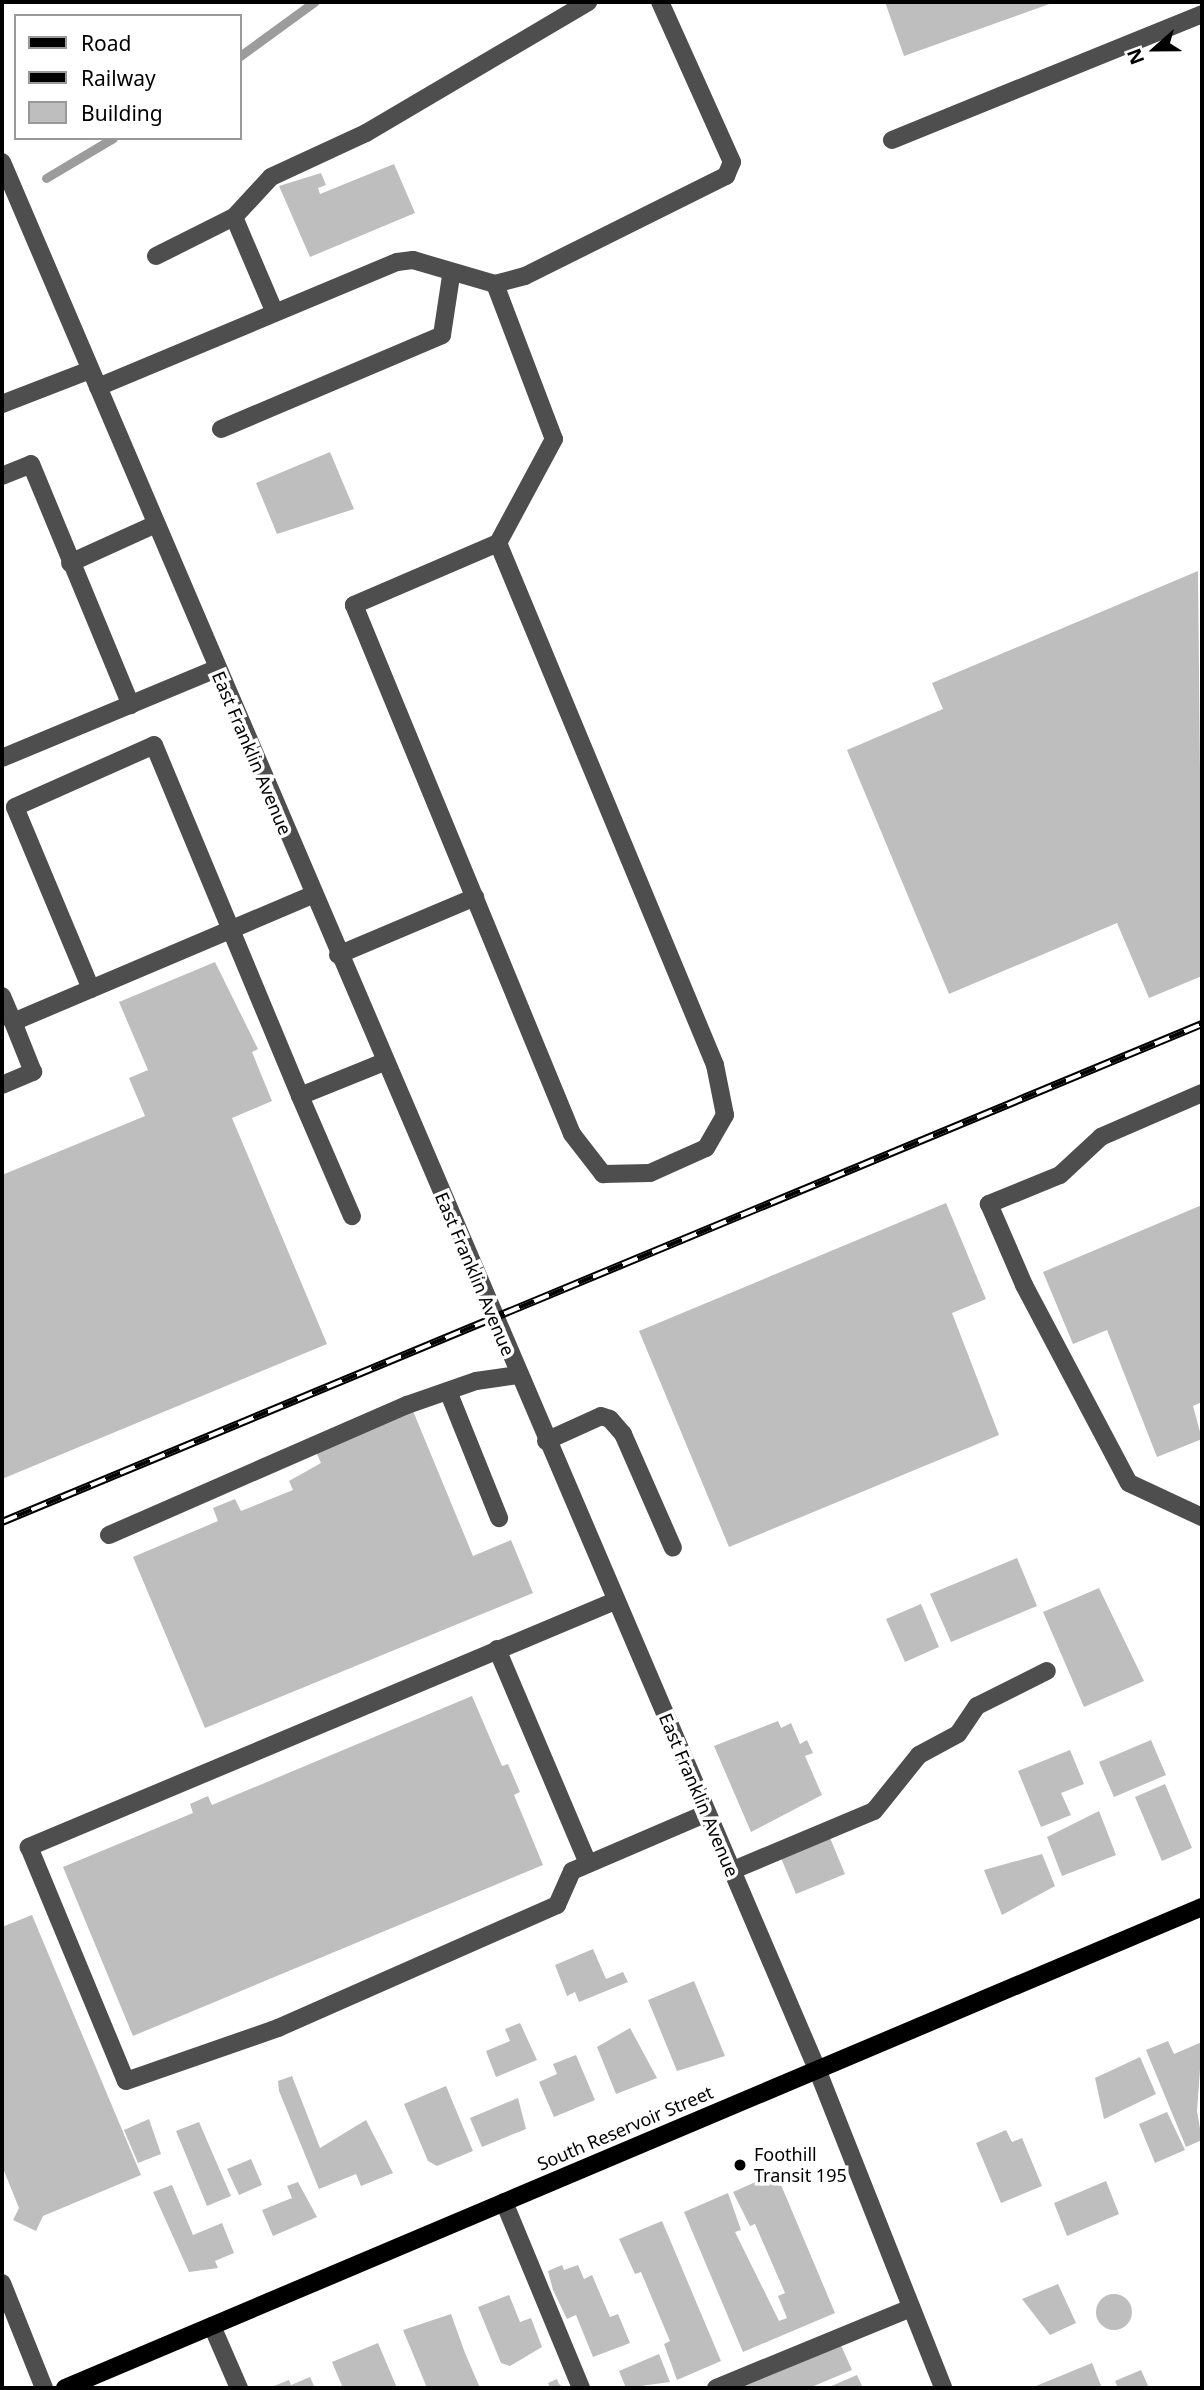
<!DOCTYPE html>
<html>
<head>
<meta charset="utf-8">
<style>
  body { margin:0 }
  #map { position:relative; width:1204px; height:2390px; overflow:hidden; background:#fff; font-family:"Noto Sans",sans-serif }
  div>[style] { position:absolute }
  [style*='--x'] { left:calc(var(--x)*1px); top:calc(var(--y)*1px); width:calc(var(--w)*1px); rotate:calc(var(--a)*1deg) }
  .stream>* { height:9px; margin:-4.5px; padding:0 4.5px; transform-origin:4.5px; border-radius:4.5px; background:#9c9c9c }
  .building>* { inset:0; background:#bebebe }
  .round { border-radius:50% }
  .minor>* { height:18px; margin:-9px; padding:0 9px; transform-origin:9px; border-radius:9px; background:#4e4e4e }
  .major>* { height:18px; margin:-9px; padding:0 9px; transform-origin:9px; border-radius:9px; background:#000 }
  .rail>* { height:8px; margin-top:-4px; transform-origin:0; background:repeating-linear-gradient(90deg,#fff 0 16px,#000 0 32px); box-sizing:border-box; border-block:2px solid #000 }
  .dots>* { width:19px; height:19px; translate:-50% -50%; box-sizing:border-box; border:4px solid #fff; border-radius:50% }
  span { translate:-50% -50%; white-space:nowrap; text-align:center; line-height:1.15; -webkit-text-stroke:7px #fff; paint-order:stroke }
  .street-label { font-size:18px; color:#000 }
  .poi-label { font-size:18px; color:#000 }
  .left { translate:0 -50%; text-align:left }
  .frame { position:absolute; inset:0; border:4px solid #000; pointer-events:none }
  .legend { position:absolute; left:14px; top:14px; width:228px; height:126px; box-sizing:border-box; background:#fff; border:2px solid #999; margin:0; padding:9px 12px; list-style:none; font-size:21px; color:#000 }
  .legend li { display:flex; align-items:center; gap:14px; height:35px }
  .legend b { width:35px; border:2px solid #999 }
  .north { position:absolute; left:1120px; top:14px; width:70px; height:70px; -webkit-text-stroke:5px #fff; paint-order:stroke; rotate:249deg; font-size:19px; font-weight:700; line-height:28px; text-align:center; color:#000 }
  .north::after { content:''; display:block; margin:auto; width:24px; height:32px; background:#000; clip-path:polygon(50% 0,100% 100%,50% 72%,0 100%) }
</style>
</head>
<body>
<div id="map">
  <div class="stream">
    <div style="--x:240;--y:56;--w:92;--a:-36.1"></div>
    <div style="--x:46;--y:178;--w:78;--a:-30.8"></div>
  </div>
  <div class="building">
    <div style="clip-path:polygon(885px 2px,1055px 2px,904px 56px)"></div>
    <div style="clip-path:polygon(394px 164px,415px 213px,310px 257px,279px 186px,321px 173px,326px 185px,318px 188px,320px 194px)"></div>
    <div style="clip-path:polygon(330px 452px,354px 509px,277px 534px,256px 483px)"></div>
    <div style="clip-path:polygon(1198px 571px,1202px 976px,1149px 998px,1117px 923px,949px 994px,847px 750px,943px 709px,932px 683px)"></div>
    <div style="clip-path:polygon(215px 962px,258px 1049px,252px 1052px,272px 1101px,232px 1118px,327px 1344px,2px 1479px,2px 1175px,145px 1116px,129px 1078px,148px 1070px,119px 1002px)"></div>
    <div style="clip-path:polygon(946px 1203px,986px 1299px,952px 1313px,999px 1435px,729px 1547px,639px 1331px)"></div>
    <div style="clip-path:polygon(1202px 1205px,1202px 1402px,1193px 1406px,1202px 1439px,1157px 1457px,1107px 1330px,1073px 1344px,1043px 1272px)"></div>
    <div style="clip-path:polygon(413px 1411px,473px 1556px,511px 1540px,533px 1593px,205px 1728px,133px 1557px,218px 1521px,213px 1508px,235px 1499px,241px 1511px,293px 1490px,289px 1481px,321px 1463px,316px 1452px)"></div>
    <div style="clip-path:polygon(1017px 1558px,1037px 1606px,951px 1642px,930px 1594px)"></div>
    <div style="clip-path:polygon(1099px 1588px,1144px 1681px,1084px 1707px,1043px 1612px)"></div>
    <div style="clip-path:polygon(921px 1604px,939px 1647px,905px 1662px,886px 1619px)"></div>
    <div style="clip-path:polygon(472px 1696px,502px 1766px,508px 1764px,520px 1792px,514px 1795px,543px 1865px,133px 2036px,63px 1867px,193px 1813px,190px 1804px,208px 1796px,212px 1805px)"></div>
    <div style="clip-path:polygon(778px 1721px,781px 1728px,791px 1723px,800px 1744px,807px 1740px,813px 1753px,805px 1756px,822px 1795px,751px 1832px,714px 1746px)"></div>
    <div style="clip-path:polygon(1151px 1740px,1166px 1775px,1114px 1797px,1099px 1762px)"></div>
    <div style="clip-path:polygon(1070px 1750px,1084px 1784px,1061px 1793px,1071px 1815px,1041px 1827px,1018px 1771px)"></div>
    <div style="clip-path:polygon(1165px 1784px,1192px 1848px,1162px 1861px,1135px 1797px)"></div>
    <div style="clip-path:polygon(1099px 1811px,1116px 1855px,1062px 1876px,1047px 1837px)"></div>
    <div style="clip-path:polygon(830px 1838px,845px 1874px,796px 1894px,781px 1858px)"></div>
    <div style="clip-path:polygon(1042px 1854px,1055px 1886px,1002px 1915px,984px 1870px)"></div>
    <div style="clip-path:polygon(32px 1915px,141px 2175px,43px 2216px,36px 2231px,13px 2220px,19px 2208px,2px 2166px,2px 1927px)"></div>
    <div style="clip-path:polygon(593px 1949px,606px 1979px,623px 1972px,628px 1982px,579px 2002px,575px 1992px,567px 1996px,555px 1965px)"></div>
    <div style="clip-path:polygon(694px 1981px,725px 2056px,677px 2071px,648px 2000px)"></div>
    <div style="clip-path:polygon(520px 2023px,537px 2060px,496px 2077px,486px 2051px,510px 2041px,505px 2029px)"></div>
    <div style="clip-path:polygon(630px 2028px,657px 2078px,616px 2094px,597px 2047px)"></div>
    <div style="clip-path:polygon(1168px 2041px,1174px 2054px,1202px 2042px,1197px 2111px,1202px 2140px,1186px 2147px,1146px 2050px)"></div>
    <div style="clip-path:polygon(576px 2055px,595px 2100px,554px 2117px,539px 2082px,557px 2074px,553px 2064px)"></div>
    <div style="clip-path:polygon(1140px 2057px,1156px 2094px,1104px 2119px,1095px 2078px)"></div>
    <div style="clip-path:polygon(292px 2076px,320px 2148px,366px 2120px,393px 2173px,361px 2186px,356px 2174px,319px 2189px,279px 2091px,278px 2081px)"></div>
    <div style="clip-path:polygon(446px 2086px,473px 2151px,437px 2166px,428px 2161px,404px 2104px)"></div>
    <div style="clip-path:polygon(518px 2098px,526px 2129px,482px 2147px,470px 2118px)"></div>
    <div style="clip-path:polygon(1167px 2112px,1185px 2150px,1155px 2163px,1139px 2124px)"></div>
    <div style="clip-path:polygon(149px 2119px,161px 2154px,138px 2163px,124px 2130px)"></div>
    <div style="clip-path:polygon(199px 2122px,231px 2196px,207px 2206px,176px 2131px)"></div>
    <div style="clip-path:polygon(1006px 2130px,1012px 2142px,1022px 2138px,1042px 2186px,1001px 2203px,976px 2143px)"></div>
    <div style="clip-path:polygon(251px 2159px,262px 2185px,239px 2195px,227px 2169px)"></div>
    <div style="clip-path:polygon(776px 2173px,835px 2313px,743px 2352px,684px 2212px,728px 2193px,741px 2230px,735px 2232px,779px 2321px,787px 2318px,778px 2296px,785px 2293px,755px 2224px,750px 2226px,733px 2192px)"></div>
    <div style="clip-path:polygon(1106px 2181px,1119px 2214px,1067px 2236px,1054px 2203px)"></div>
    <div style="clip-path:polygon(298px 2182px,317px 2217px,273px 2236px,262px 2210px,292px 2198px,287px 2186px)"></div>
    <div style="clip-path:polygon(172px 2185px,193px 2235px,222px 2223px,234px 2253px,215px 2261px,218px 2268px,189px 2272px,153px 2192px)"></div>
    <div style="clip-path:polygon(662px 2221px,721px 2361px,677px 2380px,664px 2344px,670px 2341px,641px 2272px,635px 2274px,619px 2239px)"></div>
    <div style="clip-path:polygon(562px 2265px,564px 2270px,578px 2265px,584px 2279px,592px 2275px,610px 2317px,618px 2314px,630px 2343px,593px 2357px,576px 2315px,567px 2319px,553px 2290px,548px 2271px)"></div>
    <div style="clip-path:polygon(1058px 2284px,1076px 2323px,1050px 2335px,1022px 2299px)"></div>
    <div class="round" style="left:1096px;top:2294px;width:36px;height:36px"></div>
    <div style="clip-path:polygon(509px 2295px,520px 2322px,531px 2318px,542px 2347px,510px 2366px,501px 2363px,478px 2307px)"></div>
    <div style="clip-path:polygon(451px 2314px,465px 2353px,480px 2388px,427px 2388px,403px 2330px)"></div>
    <div style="clip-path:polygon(378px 2343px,397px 2388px,343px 2388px,332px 2362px)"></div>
    <div style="clip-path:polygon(840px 2343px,852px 2370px,809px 2388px,732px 2388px)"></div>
    <div style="clip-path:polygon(659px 2354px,670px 2382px,626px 2388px,619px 2371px)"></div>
    <div style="clip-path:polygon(1092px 2363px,1102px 2388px,1037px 2388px,1036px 2386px)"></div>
    <div style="clip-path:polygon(1141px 2370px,1149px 2388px,1118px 2388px,1115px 2381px)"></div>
    <div style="clip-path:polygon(857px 2375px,863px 2388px,827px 2388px)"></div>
    <div style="clip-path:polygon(310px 2377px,315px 2388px,269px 2388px,289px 2380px,291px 2385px)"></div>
    <div style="clip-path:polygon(557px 2379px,559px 2384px,564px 2388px,550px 2388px,548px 2383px)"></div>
  </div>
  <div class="minor">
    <div style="--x:892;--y:140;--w:335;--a:-22.1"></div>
    <div style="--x:2;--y:162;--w:2074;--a:66.86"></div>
    <div style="--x:817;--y:2069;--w:343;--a:68.4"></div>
    <div style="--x:234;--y:217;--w:102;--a:66.9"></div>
    <div style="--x:156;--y:256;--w:87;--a:-26.6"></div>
    <div style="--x:234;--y:217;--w:54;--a:-47.2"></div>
    <div style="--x:271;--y:177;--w:105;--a:-24.9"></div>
    <div style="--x:366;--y:133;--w:258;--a:-30.5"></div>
    <div style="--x:495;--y:284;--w:166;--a:69.2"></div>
    <div style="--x:554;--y:439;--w:118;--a:118.3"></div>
    <div style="--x:498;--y:543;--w:157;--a:156.7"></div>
    <div style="--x:354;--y:605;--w:572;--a:67.6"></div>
    <div style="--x:572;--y:1134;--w:51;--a:52.2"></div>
    <div style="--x:603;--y:1174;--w:47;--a:-1.2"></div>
    <div style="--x:650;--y:1173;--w:61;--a:-24.1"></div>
    <div style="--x:706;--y:1148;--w:38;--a:-60"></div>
    <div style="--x:725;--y:1115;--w:51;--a:-101.3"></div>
    <div style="--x:715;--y:1065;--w:565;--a:-112.57"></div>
    <div style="--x:98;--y:387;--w:324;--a:-22.7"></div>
    <div style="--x:397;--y:262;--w:16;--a:-7"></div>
    <div style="--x:413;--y:260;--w:85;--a:16.3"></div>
    <div style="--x:495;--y:284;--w:31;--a:-15"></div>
    <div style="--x:525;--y:276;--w:225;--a:-26.5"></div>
    <div style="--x:726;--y:176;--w:15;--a:-67"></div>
    <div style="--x:732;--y:162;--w:175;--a:-114.2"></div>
    <div style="--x:2;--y:404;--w:94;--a:-21.1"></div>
    <div style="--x:221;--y:429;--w:240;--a:-23"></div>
    <div style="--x:442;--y:335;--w:60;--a:-81.3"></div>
    <div style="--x:2;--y:476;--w:31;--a:-22"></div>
    <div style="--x:31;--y:464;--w:261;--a:67.5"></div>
    <div style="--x:70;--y:563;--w:94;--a:-24.4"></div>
    <div style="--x:2;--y:758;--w:232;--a:-22.6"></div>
    <div style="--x:338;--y:955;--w:149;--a:-22.9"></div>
    <div style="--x:91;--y:989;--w:197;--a:-112.7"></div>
    <div style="--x:15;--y:807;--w:152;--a:-24"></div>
    <div style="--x:154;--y:745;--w:380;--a:67.4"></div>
    <div style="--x:300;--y:1096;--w:91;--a:-22"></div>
    <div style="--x:2;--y:996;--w:28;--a:67"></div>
    <div style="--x:2;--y:1085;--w:34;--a:-23"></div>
    <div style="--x:33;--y:1072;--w:54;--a:-111.8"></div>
    <div style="--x:13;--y:1022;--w:325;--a:-23"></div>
    <div style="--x:1202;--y:1093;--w:110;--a:156.5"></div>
    <div style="--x:1101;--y:1137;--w:56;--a:137.2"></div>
    <div style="--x:1060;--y:1175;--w:77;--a:157.8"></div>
    <div style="--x:989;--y:1204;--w:88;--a:66.6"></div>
    <div style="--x:1024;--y:1285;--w:224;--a:62.1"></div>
    <div style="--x:1129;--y:1483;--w:81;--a:25"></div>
    <div style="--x:300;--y:1096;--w:131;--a:66.6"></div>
    <div style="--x:448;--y:1391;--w:137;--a:68.1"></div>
    <div style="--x:546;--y:1441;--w:60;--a:-24.4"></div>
    <div style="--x:601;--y:1416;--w:9;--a:18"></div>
    <div style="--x:610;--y:1419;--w:20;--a:49"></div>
    <div style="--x:623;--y:1434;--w:124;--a:66.3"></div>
    <div style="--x:109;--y:1535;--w:325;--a:-23.6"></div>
    <div style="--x:407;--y:1405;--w:73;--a:-19.2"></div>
    <div style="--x:476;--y:1381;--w:42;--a:-8.1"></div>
    <div style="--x:615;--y:1601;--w:636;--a:157.23"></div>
    <div style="--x:29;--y:1847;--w:253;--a:67.5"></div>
    <div style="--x:126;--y:2081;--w:161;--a:-19.2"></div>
    <div style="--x:278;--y:2028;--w:305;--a:-23.8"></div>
    <div style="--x:557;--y:1905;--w:37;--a:-66"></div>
    <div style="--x:572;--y:1871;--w:147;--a:-23.2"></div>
    <div style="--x:497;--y:1649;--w:233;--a:67"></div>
    <div style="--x:731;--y:1871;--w:155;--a:-22.8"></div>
    <div style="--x:874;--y:1811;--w:72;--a:-51.2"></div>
    <div style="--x:919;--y:1755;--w:44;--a:-28.3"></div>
    <div style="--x:958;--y:1734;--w:34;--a:-56"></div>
    <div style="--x:977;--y:1706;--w:78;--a:-26.6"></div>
    <div style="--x:504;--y:2202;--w:201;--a:67.5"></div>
    <div style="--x:2;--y:2283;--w:113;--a:68.2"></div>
    <div style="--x:212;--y:2326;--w:68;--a:66.5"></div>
    <div style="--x:716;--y:2388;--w:211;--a:-22.3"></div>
  </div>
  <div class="major">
    <div style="--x:65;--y:2388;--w:1235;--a:-22.93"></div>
  </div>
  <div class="rail">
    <div style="--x:2;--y:1522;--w:1299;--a:-22.54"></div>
  </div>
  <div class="dots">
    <div style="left:740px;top:2165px;background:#000"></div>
  </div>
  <div class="street-label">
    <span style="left:252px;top:753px;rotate:67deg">East Franklin Avenue</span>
    <span style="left:475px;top:1274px;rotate:67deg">East Franklin Avenue</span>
    <span style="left:699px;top:1795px;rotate:67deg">East Franklin Avenue</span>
    <span style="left:625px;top:2128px;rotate:-23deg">South Reservoir Street</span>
  </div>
  <div class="poi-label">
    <span class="left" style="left:754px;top:2165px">Foothill<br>Transit 195</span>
  </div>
  <div class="frame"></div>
  <ul class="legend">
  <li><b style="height:9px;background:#000"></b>Road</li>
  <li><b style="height:9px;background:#000"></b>Railway</li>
  <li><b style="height:19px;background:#bebebe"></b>Building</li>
  </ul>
  <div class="north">N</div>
</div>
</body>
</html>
